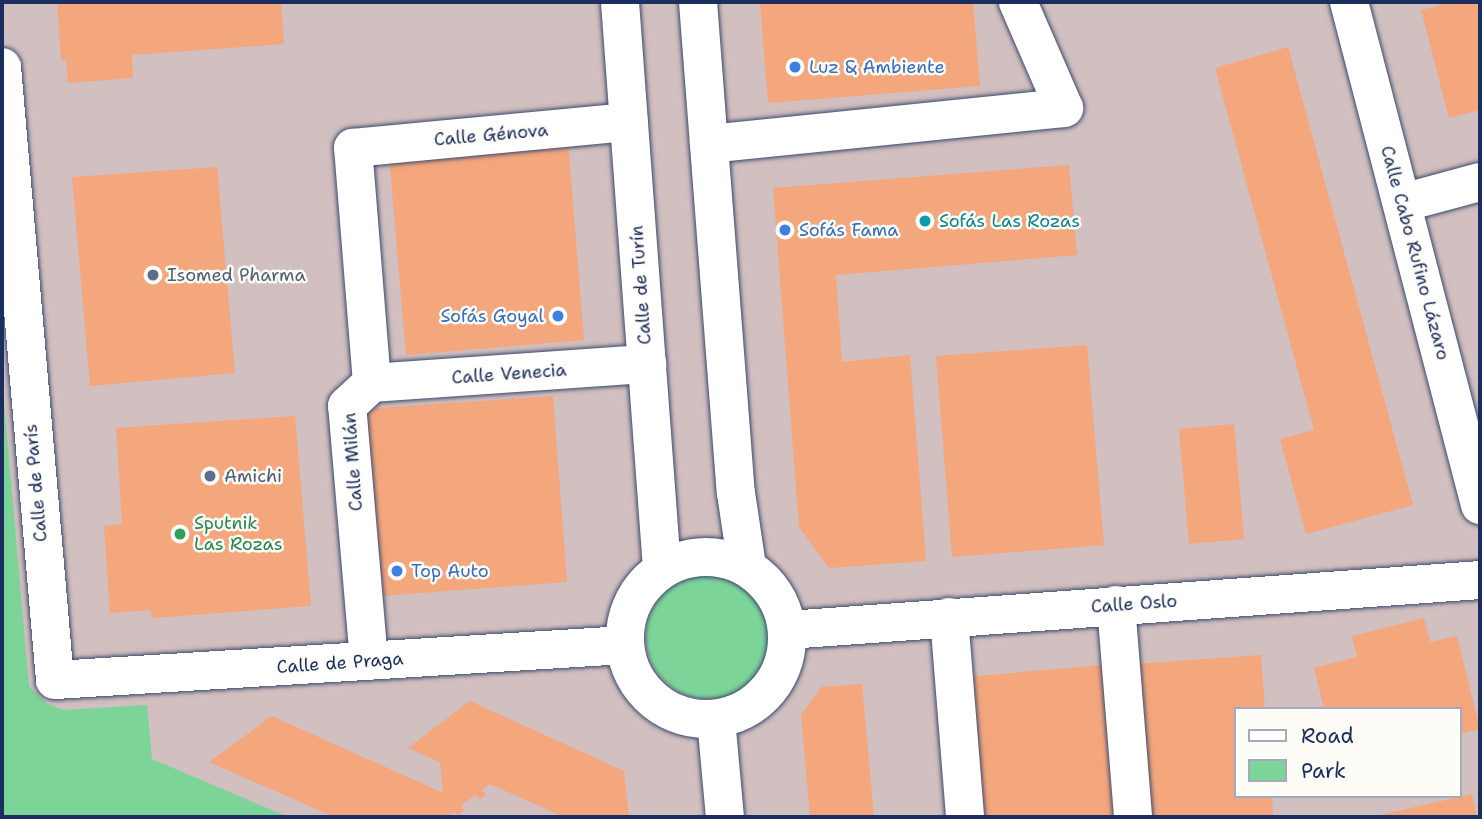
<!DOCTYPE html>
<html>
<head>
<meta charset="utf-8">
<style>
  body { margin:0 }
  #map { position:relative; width:1482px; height:819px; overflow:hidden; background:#f3e3c8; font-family:"Shantell Sans",sans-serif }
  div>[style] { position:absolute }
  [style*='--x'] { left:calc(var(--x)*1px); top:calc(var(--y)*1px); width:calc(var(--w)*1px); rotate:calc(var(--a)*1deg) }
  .industrial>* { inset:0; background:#d2bfbf }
  .green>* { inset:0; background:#7dd499 }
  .round { border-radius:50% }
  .building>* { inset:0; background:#f4a67d }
  .roads { filter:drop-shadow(0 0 2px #3b4a6e) drop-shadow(0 0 2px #3b4a6e) }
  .minor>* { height:38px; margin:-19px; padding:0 19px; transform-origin:19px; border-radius:19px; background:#fff }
  .minor>.ring { margin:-19px; padding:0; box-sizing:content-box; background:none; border:38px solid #fff; border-radius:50% }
  .dots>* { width:19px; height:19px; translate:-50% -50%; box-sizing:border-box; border:4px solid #fdfcf7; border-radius:50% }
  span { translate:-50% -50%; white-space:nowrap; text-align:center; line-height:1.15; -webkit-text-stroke:5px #fdfcf7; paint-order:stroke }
  .shop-label { font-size:18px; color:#366cbe }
  .left { translate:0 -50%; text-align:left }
  .right { translate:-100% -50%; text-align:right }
  .street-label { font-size:18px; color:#1b2f5e }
  .culture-label { font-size:18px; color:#0d838f }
  .service-label { font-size:18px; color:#4e5e75 }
  .leisure-label { font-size:18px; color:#27864d }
  .frame { position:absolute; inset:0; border:4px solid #1b2f5e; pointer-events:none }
  .legend { position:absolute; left:1234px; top:707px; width:228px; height:91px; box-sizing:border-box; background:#fdfcf7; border:2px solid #a3aaba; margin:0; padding:9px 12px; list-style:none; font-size:21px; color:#1b2f5e }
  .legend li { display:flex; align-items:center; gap:14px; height:35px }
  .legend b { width:35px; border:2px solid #a3aaba }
</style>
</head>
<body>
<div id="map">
  <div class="industrial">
    <div style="clip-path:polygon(evenodd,2px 2px,1480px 2px,1480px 817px,2px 817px,2px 2px,1235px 709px,1459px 709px,1459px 796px,1235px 796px,1235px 709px)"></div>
  </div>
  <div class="green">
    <div style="clip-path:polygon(2px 379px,29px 686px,46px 703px,63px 710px,147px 705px,152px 759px,288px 817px,2px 817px)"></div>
    <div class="round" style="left:646px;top:575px;width:124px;height:124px"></div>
  </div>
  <div class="building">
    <div style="clip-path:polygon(57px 2px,281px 2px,284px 44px,132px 55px,133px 78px,68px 83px,66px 60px,61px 60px)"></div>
    <div style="clip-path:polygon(760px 2px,973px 2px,980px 86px,768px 103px)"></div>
    <div style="clip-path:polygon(1454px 2px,1480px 2px,1480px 110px,1449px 118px,1421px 10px)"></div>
    <div style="clip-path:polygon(1288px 47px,1413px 505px,1306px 534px,1280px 439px,1314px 430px,1215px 68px)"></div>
    <div style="clip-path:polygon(568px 141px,584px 340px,406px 355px,389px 156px)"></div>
    <div style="clip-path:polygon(1069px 165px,1077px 255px,836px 275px,842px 362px,910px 355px,926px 561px,829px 568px,799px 527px,773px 188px)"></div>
    <div style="clip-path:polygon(217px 167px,235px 373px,90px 386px,72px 177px)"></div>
    <div style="clip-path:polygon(1087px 345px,1104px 545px,952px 557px,936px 356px)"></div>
    <div style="clip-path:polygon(553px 396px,567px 582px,381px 596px,364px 409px)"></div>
    <div style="clip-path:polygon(295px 416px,311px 606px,152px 618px,151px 610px,110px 613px,104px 526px,122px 524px,116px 428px)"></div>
    <div style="clip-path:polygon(1234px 424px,1244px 539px,1189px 544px,1179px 429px)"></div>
    <div style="clip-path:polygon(1424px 618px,1430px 642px,1457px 636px,1480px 729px,1459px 734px,1459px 709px,1324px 709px,1314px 668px,1357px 657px,1352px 636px)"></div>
    <div style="clip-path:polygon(1261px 655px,1265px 709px,1235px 709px,1235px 796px,1272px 796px,1273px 817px,1147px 817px,1135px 664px)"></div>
    <div style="clip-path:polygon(1103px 665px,1116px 817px,978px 817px,966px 677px)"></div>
    <div style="clip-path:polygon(862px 684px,874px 817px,810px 817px,801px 715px,821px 687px)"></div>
    <div style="clip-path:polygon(470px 701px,624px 771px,629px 817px,564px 817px,490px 784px,482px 790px,486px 795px,480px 799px,475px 795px,461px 805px,464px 810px,458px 816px,454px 812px,446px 817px,334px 817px,209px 762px,272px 716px,443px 793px,440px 762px,408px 748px)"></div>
    <div style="clip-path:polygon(1472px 794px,1477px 817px,1376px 817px,1376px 816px)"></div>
  </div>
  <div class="roads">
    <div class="minor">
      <div style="--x:620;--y:2;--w:569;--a:85.76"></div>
      <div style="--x:698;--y:2;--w:492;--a:85.6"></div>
      <div style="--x:736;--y:493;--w:75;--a:81.5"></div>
      <div style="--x:1349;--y:2;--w:520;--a:75.4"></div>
      <div style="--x:2;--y:67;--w:615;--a:85.06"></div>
      <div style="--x:55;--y:680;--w:571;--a:-3.51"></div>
      <div style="--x:709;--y:144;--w:357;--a:-5.8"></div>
      <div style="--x:1064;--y:108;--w:116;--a:-113.5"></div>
      <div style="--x:1402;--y:203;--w:81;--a:-15.1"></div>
      <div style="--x:372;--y:383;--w:276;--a:-4"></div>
      <div class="ring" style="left:625px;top:557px;width:124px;height:124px"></div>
      <div style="--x:1116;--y:605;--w:213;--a:85.4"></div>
      <div style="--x:949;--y:617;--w:201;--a:85.4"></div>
      <div style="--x:788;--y:630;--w:694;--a:-4.13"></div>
      <div style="--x:369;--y:661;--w:256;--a:-94.9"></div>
      <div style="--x:347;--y:406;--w:34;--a:-43"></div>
      <div style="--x:372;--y:383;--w:236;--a:-94.6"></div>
      <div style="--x:353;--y:148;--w:277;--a:-5.4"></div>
      <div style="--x:716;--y:719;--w:98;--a:84.8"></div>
    </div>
  </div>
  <div class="dots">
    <div style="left:795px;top:67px;background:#3f7fe0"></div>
    <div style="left:925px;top:221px;background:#0f9aa8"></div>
    <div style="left:785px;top:230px;background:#3f7fe0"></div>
    <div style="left:153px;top:275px;background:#5c6f8a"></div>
    <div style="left:558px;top:316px;background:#3f7fe0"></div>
    <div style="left:210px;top:476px;background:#5c6f8a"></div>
    <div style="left:180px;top:534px;background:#2e9e5b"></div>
    <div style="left:397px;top:571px;background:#3f7fe0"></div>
  </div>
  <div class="shop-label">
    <span class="left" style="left:809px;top:67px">Luz &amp; Ambiente</span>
    <span class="left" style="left:799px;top:230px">Sofás Fama</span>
    <span class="right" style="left:544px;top:316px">Sofás Goyal</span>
    <span class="left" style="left:411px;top:571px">Top Auto</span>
  </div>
  <div class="street-label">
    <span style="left:491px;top:135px;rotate:-5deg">Calle Génova</span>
    <span style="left:1415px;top:253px;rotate:75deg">Calle Cabo Rufino Lázaro</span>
    <span style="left:641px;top:285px;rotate:-94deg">Calle de Turín</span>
    <span style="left:509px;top:374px;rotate:-4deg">Calle Venecia</span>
    <span style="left:353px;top:462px;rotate:-94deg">Calle Milán</span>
    <span style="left:36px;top:483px;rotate:-95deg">Calle de París</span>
    <span style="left:1134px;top:604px;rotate:-4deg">Calle Oslo</span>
    <span style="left:340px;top:663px;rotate:-4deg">Calle de Praga</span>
  </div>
  <div class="culture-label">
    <span class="left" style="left:939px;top:221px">Sofás Las Rozas</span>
  </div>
  <div class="service-label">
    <span class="left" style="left:167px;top:275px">Isomed Pharma</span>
    <span class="left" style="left:224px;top:476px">Amichi</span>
  </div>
  <div class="leisure-label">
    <span class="left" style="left:194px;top:534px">Sputnik<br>Las Rozas</span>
  </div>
  <div class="frame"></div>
  <ul class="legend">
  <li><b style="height:9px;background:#fff"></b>Road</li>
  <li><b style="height:19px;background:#7dd499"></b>Park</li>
  </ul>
</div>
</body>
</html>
